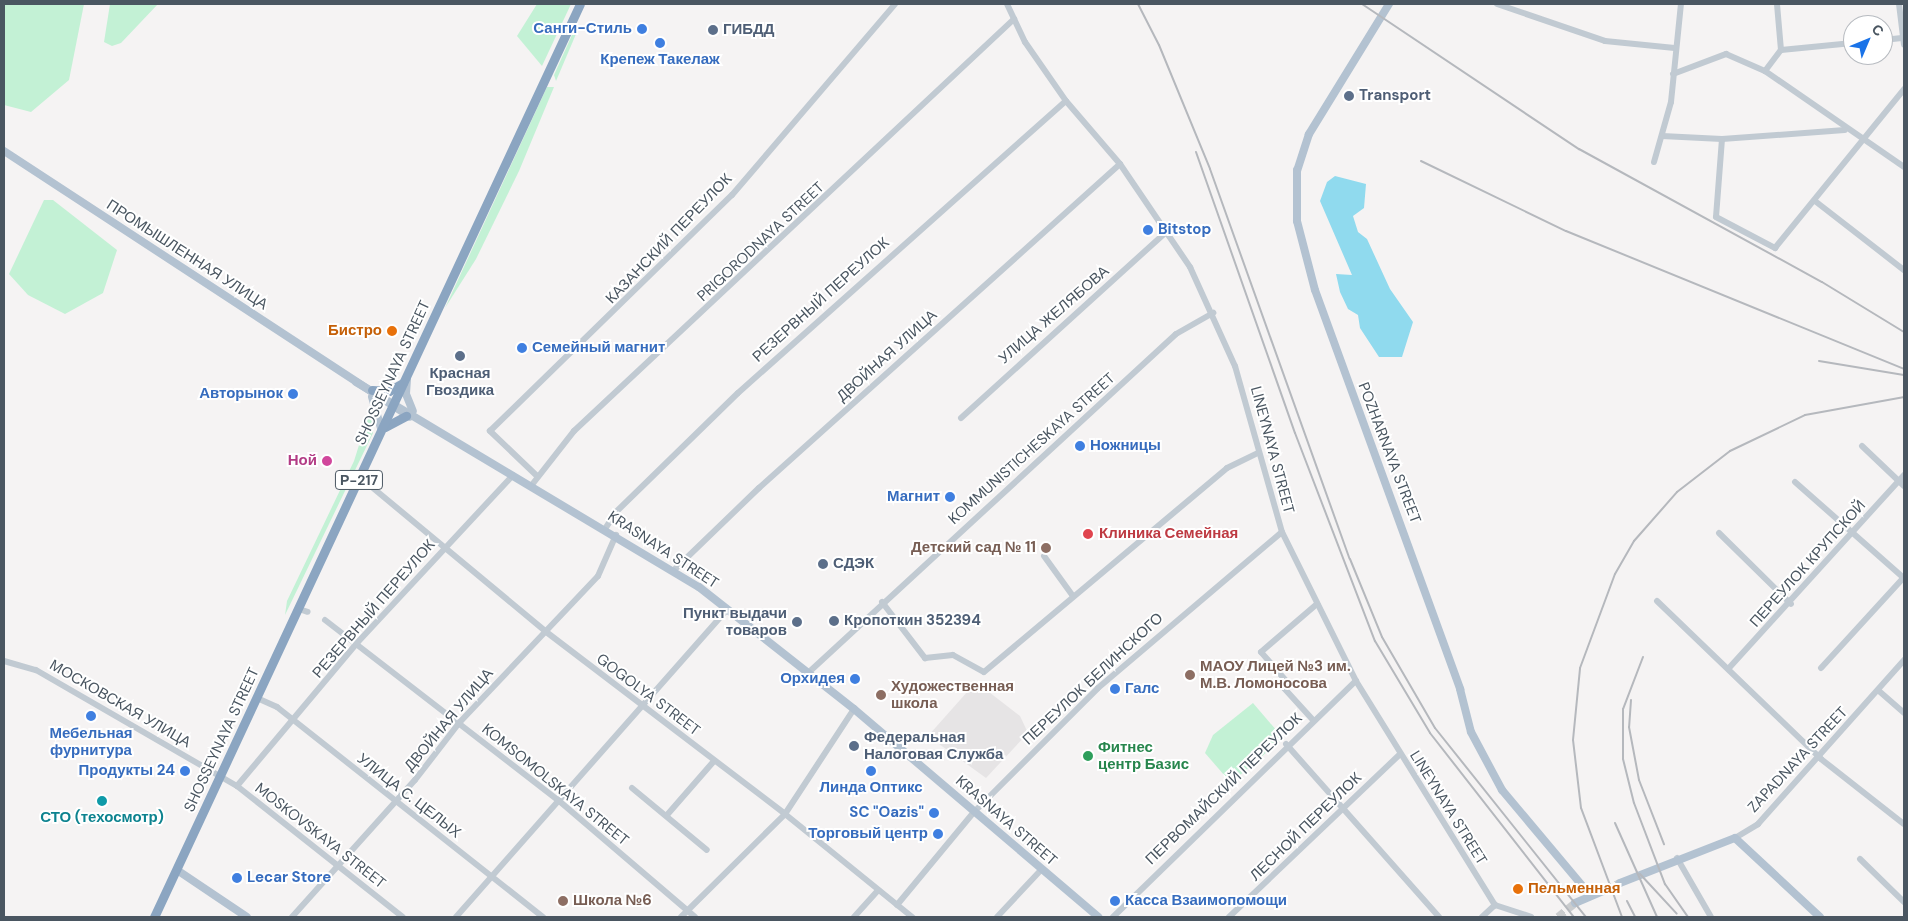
<!DOCTYPE html>
<html>
<head>
<meta charset="utf-8">
<style>
  body { margin:0 }
  #map { position:relative; width:1908px; height:921px; overflow:hidden; background:#f5f3f3; font-family:"DM Sans",sans-serif }
  div>[style] { position:absolute }
  [style*='--x'] { left:calc(var(--x)*1px); top:calc(var(--y)*1px); width:calc(var(--w)*1px); rotate:calc(var(--a)*1deg) }
  .education>* { inset:0; background:#e6e4e5 }
  .green>* { inset:0; background:#c3f1d5 }
  .water>* { inset:0; background:#90daee }
  .major-tunnel>* { height:8px; margin-top:-4px; transform-origin:0; background:repeating-linear-gradient(90deg,#caccce 0 8px,transparent 0 12px) }
  .minor>* { height:6px; margin:-3px; padding:0 3px; transform-origin:3px; border-radius:3px; background:#c1cad2 }
  .major>* { height:8px; margin:-4px; padding:0 4px; transform-origin:4px; border-radius:4px; background:#b3c2d1 }
  .highway>* { height:9px; margin:-4.5px; padding:0 4.5px; transform-origin:4.5px; border-radius:4.5px; background:#8ba5c1 }
  .rail>* { height:2px; margin:-1px; padding:0 1px; transform-origin:1px; border-radius:1px; background:#b5b8bd }
  .dots>* { width:14px; height:14px; translate:-50% -50%; box-sizing:border-box; border:2px solid #fff; border-radius:50% }
  span { translate:-50% -50%; white-space:nowrap; text-align:center; line-height:1.15; -webkit-text-stroke:4px #fff; paint-order:stroke }
  .shield-label span { padding:1px 4px; background:#fff; border:1px solid; border-radius:4px; -webkit-text-stroke-width:0 }
  .shield-label { font-size:14px; color:#4a5661; font-weight:700 }
  .shop-label { font-size:15px; color:#366cbe; font-weight:700 }
  .right { translate:-100% -50%; text-align:right }
  .left { translate:0 -50%; text-align:left }
  .service-label { font-size:15px; color:#4e5e75; font-weight:700 }
  .street-label { font-size:15px; color:#4a5661 }
  .food-label { font-size:15px; color:#c56008; font-weight:700 }
  .hotel-label { font-size:15px; color:#b23c85; font-weight:700 }
  .health-label { font-size:15px; color:#be3a42; font-weight:700 }
  .education-label { font-size:15px; color:#785e54; font-weight:700 }
  .leisure-label { font-size:15px; color:#27864d; font-weight:700 }
  .culture-label { font-size:15px; color:#0d838f; font-weight:700 }
  .frame { position:absolute; inset:0; border:5px solid #4a5661; pointer-events:none }
  .north { position:absolute; left:1843px; top:15px; width:50px; height:50px; box-sizing:border-box; background:#fff; border:1px solid #b7bbc0; border-radius:50%; rotate:45deg; font-size:14px; font-weight:700; line-height:20px; text-align:center; color:#4a5661 }
  .north::after { content:''; display:block; margin:auto; width:18px; height:22px; background:#1a73e8; clip-path:polygon(50% 0,100% 100%,50% 72%,0 100%) }
</style>
</head>
<body>
<div id="map">
  <div class="education">
    <div style="clip-path:polygon(976px 682px,1020px 716px,1028px 733px,986px 778px,928px 736px)"></div>
  </div>
  <div class="green">
    <div style="clip-path:polygon(4px 4px,84px 4px,69px 80px,31px 112px,4px 105px)"></div>
    <div style="clip-path:polygon(110px 4px,158px 4px,121px 43px,112px 46px,104px 42px)"></div>
    <div style="clip-path:polygon(537px 4px,571px 4px,542px 66px,517px 36px)"></div>
    <div style="clip-path:polygon(576px 26px,579px 27px,556px 81px,554px 75px)"></div>
    <div style="clip-path:polygon(547px 87px,554px 87px,519px 171px,476px 259px,445px 308px)"></div>
    <div style="clip-path:polygon(44px 200px,53px 200px,117px 250px,103px 293px,65px 314px,28px 295px,9px 274px)"></div>
    <div style="clip-path:polygon(371px 407px,373px 433px,285px 615px,287px 601px,354px 461px)"></div>
    <div style="clip-path:polygon(1253px 703px,1283px 738px,1231px 783px,1205px 753px,1213px 735px)"></div>
  </div>
  <div class="water">
    <div style="clip-path:polygon(1335px 176px,1366px 184px,1364px 208px,1353px 216px,1358px 232px,1367px 239px,1390px 289px,1413px 322px,1402px 357px,1379px 357px,1360px 328px,1358px 315px,1348px 309px,1340px 292px,1336px 274px,1352px 275px,1320px 201px,1327px 182px)"></div>
  </div>
  <div class="major-tunnel">
    <div style="--x:1605;--y:890;--w:17;--a:-25"></div>
    <div style="--x:1558;--y:917;--w:22;--a:-39"></div>
  </div>
  <div class="minor">
    <div style="--x:1007;--y:4;--w:42;--a:64.7"></div>
    <div style="--x:1025;--y:42;--w:72;--a:55.2"></div>
    <div style="--x:1066;--y:101;--w:83;--a:49.4"></div>
    <div style="--x:1120;--y:164;--w:125;--a:55.8"></div>
    <div style="--x:1190;--y:267;--w:109;--a:65.6"></div>
    <div style="--x:1235;--y:366;--w:173;--a:74.2"></div>
    <div style="--x:1282;--y:532;--w:166;--a:63.6"></div>
    <div style="--x:1356;--y:681;--w:264;--a:58.2"></div>
    <div style="--x:1495;--y:905;--w:38;--a:18"></div>
    <div style="--x:1497;--y:4;--w:114;--a:18.9"></div>
    <div style="--x:1605;--y:41;--w:70;--a:5.7"></div>
    <div style="--x:1899;--y:4;--w:41;--a:83"></div>
    <div style="--x:1883;--y:40;--w:19;--a:-6"></div>
    <div style="--x:1781;--y:50;--w:72;--a:-5.6"></div>
    <div style="--x:1765;--y:71;--w:26;--a:-53"></div>
    <div style="--x:1781;--y:50;--w:46;--a:-95"></div>
    <div style="--x:1673;--y:74;--w:57;--a:-20.7"></div>
    <div style="--x:1726;--y:54;--w:43;--a:23.6"></div>
    <div style="--x:1765;--y:71;--w:169;--a:34.6"></div>
    <div style="--x:1662;--y:136;--w:60;--a:2.9"></div>
    <div style="--x:1722;--y:139;--w:123;--a:-4.2"></div>
    <div style="--x:1722;--y:139;--w:78;--a:94.4"></div>
    <div style="--x:1716;--y:217;--w:67;--a:27.7"></div>
    <div style="--x:1775;--y:248;--w:205;--a:-50.9"></div>
    <div style="--x:1654;--y:162;--w:62;--a:-74.2"></div>
    <div style="--x:1671;--y:102;--w:99;--a:-84.2"></div>
    <div style="--x:1815;--y:201;--w:113;--a:37.8"></div>
    <div style="--x:961;--y:418;--w:277;--a:-42.2"></div>
    <div style="--x:1862;--y:446;--w:58;--a:43.6"></div>
    <div style="--x:536;--y:475;--w:64;--a:-136.3"></div>
    <div style="--x:490;--y:431;--w:338;--a:-44.3"></div>
    <div style="--x:732;--y:195;--w:251;--a:-49.5"></div>
    <div style="--x:1795;--y:482;--w:145;--a:41.4"></div>
    <div style="--x:531;--y:486;--w:70;--a:-52"></div>
    <div style="--x:574;--y:431;--w:603;--a:-43.12"></div>
    <div style="--x:373;--y:488;--w:224;--a:39.7"></div>
    <div style="--x:545;--y:631;--w:302;--a:37.3"></div>
    <div style="--x:785;--y:814;--w:164;--a:39"></div>
    <div style="--x:605;--y:529;--w:20;--a:-57"></div>
    <div style="--x:616;--y:512;--w:170;--a:-44.3"></div>
    <div style="--x:738;--y:393;--w:439;--a:-41.7"></div>
    <div style="--x:1719;--y:533;--w:101;--a:44.6"></div>
    <div style="--x:1044;--y:556;--w:49;--a:54.1"></div>
    <div style="--x:674;--y:570;--w:118;--a:-44"></div>
    <div style="--x:759;--y:488;--w:485;--a:-41.9"></div>
    <div style="--x:1657;--y:601;--w:228;--a:43.9"></div>
    <div style="--x:1821;--y:759;--w:105;--a:38.1"></div>
    <div style="--x:882;--y:602;--w:71;--a:52.5"></div>
    <div style="--x:925;--y:658;--w:28;--a:-6"></div>
    <div style="--x:953;--y:655;--w:35;--a:29"></div>
    <div style="--x:984;--y:672;--w:317;--a:-40"></div>
    <div style="--x:1227;--y:468;--w:34;--a:-26"></div>
    <div style="--x:299;--y:609;--w:9;--a:18"></div>
    <div style="--x:325;--y:620;--w:294;--a:37.7"></div>
    <div style="--x:558;--y:800;--w:180;--a:40.5"></div>
    <div style="--x:4;--y:661;--w:33;--a:16"></div>
    <div style="--x:36;--y:670;--w:232;--a:30"></div>
    <div style="--x:237;--y:786;--w:211;--a:38.3"></div>
    <div style="--x:1729;--y:668;--w:261;--a:-47.8"></div>
    <div style="--x:1821;--y:668;--w:123;--a:-47.6"></div>
    <div style="--x:808;--y:673;--w:500;--a:-42.65"></div>
    <div style="--x:1176;--y:334;--w:43;--a:-29.6"></div>
    <div style="--x:1879;--y:691;--w:33;--a:41"></div>
    <div style="--x:257;--y:698;--w:22;--a:24"></div>
    <div style="--x:277;--y:707;--w:339;--a:38.3"></div>
    <div style="--x:1313;--y:720;--w:43;--a:-132.2"></div>
    <div style="--x:1284;--y:688;--w:6;--a:-51"></div>
    <div style="--x:1288;--y:683;--w:41;--a:-131.1"></div>
    <div style="--x:1261;--y:652;--w:74;--a:-40.6"></div>
    <div style="--x:1286;--y:744;--w:231;--a:48.5"></div>
    <div style="--x:237;--y:786;--w:187;--a:-50"></div>
    <div style="--x:357;--y:643;--w:229;--a:-47.1"></div>
    <div style="--x:632;--y:788;--w:97;--a:39.6"></div>
    <div style="--x:667;--y:815;--w:72;--a:-49"></div>
    <div style="--x:1735;--y:838;--w:27;--a:-31"></div>
    <div style="--x:1758;--y:824;--w:220;--a:-48.3"></div>
    <div style="--x:1677;--y:858;--w:68;--a:60"></div>
    <div style="--x:1860;--y:859;--w:62;--a:44.3"></div>
    <div style="--x:897;--y:905;--w:121;--a:-50.4"></div>
    <div style="--x:974;--y:812;--w:175;--a:-45"></div>
    <div style="--x:1098;--y:688;--w:241;--a:-40.3"></div>
    <div style="--x:292;--y:917;--w:184;--a:-48.1"></div>
    <div style="--x:415;--y:780;--w:72;--a:-52.3"></div>
    <div style="--x:459;--y:723;--w:202;--a:-46.6"></div>
    <div style="--x:598;--y:576;--w:45;--a:-66.3"></div>
    <div style="--x:456;--y:917;--w:411;--a:-48.6"></div>
    <div style="--x:681;--y:917;--w:146;--a:-44.7"></div>
    <div style="--x:785;--y:814;--w:126;--a:-56.7"></div>
    <div style="--x:854;--y:917;--w:36;--a:-48"></div>
    <div style="--x:997;--y:917;--w:64;--a:-46.9"></div>
    <div style="--x:1113;--y:917;--w:339;--a:-44.2"></div>
    <div style="--x:1229;--y:917;--w:236;--a:-43.6"></div>
    <div style="--x:1482;--y:917;--w:18;--a:-43"></div>
  </div>
  <div class="major">
    <div style="--x:1389;--y:4;--w:153;--a:121.6"></div>
    <div style="--x:1309;--y:134;--w:38;--a:108"></div>
    <div style="--x:1297;--y:170;--w:51;--a:90"></div>
    <div style="--x:1297;--y:221;--w:71;--a:75.4"></div>
    <div style="--x:1315;--y:290;--w:425;--a:70"></div>
    <div style="--x:1460;--y:689;--w:44;--a:75.7"></div>
    <div style="--x:1471;--y:732;--w:66;--a:61.9"></div>
    <div style="--x:1502;--y:790;--w:137;--a:50"></div>
    <div style="--x:4;--y:151;--w:485;--a:33.2"></div>
    <div style="--x:407;--y:379;--w:15;--a:94"></div>
    <div style="--x:406;--y:394;--w:18;--a:68"></div>
    <div style="--x:356;--y:382;--w:400;--a:30.9"></div>
    <div style="--x:699;--y:587;--w:197;--a:38.2"></div>
    <div style="--x:854;--y:709;--w:321;--a:40.4"></div>
    <div style="--x:372;--y:397;--w:32;--a:74"></div>
    <div style="--x:177;--y:870;--w:84;--a:33.9"></div>
    <div style="--x:1620;--y:883;--w:123;--a:-21.4"></div>
    <div style="--x:1735;--y:838;--w:116;--a:42.9"></div>
    <div style="--x:1575;--y:903;--w:33;--a:-23"></div>
  </div>
  <div class="highway">
    <div style="--x:372;--y:390;--w:17;--a:3"></div>
    <div style="--x:389;--y:391;--w:16;--a:-30"></div>
    <div style="--x:385;--y:427;--w:24;--a:-28"></div>
    <div style="--x:154;--y:917;--w:1007;--a:-64.99"></div>
  </div>
  <div class="rail">
    <div style="--x:1138;--y:4;--w:46;--a:62.9"></div>
    <div style="--x:1159;--y:45;--w:134;--a:67.6"></div>
    <div style="--x:1210;--y:169;--w:414;--a:70.3"></div>
    <div style="--x:1350;--y:559;--w:84;--a:67.7"></div>
    <div style="--x:1382;--y:637;--w:105;--a:59.8"></div>
    <div style="--x:1435;--y:728;--w:242;--a:51.4"></div>
    <div style="--x:1362;--y:4;--w:261;--a:33.8"></div>
    <div style="--x:1579;--y:149;--w:277;--a:28.7"></div>
    <div style="--x:1822;--y:282;--w:96;--a:31.4"></div>
    <div style="--x:1196;--y:152;--w:298;--a:70.6"></div>
    <div style="--x:1295;--y:433;--w:223;--a:69"></div>
    <div style="--x:1375;--y:641;--w:107;--a:59.1"></div>
    <div style="--x:1430;--y:733;--w:234;--a:52"></div>
    <div style="--x:1421;--y:161;--w:161;--a:25.8"></div>
    <div style="--x:1566;--y:231;--w:365;--a:22.2"></div>
    <div style="--x:1819;--y:361;--w:86;--a:9.4"></div>
    <div style="--x:1643;--y:657;--w:56;--a:111"></div>
    <div style="--x:1623;--y:709;--w:50;--a:90"></div>
    <div style="--x:1623;--y:759;--w:45;--a:76"></div>
    <div style="--x:1634;--y:803;--w:87;--a:69.1"></div>
    <div style="--x:1665;--y:884;--w:40;--a:55.1"></div>
    <div style="--x:1631;--y:700;--w:27;--a:94"></div>
    <div style="--x:1629;--y:727;--w:54;--a:79.3"></div>
    <div style="--x:1639;--y:780;--w:69;--a:68.7"></div>
    <div style="--x:1615;--y:823;--w:103;--a:65.9"></div>
    <div style="--x:1640;--y:874;--w:54;--a:47.2"></div>
    <div style="--x:1627;--y:901;--w:18;--a:63"></div>
    <div style="--x:1622;--y:917;--w:116;--a:-110.6"></div>
    <div style="--x:1581;--y:808;--w:68;--a:-96.7"></div>
    <div style="--x:1573;--y:740;--w:72;--a:-84.4"></div>
    <div style="--x:1580;--y:668;--w:100;--a:-69.6"></div>
    <div style="--x:1615;--y:574;--w:38;--a:-60"></div>
    <div style="--x:1634;--y:541;--w:65;--a:-48.7"></div>
    <div style="--x:1677;--y:492;--w:67;--a:-37.7"></div>
    <div style="--x:1730;--y:451;--w:83;--a:-25.6"></div>
    <div style="--x:1805;--y:415;--w:101;--a:-10.3"></div>
  </div>
  <div class="dots">
    <div style="left:642px;top:29px;background:#3f7fe0"></div>
    <div style="left:713px;top:30px;background:#5c6f8a"></div>
    <div style="left:660px;top:43px;background:#3f7fe0"></div>
    <div style="left:1349px;top:96px;background:#5c6f8a"></div>
    <div style="left:1148px;top:230px;background:#3f7fe0"></div>
    <div style="left:392px;top:331px;background:#e8710a"></div>
    <div style="left:522px;top:348px;background:#3f7fe0"></div>
    <div style="left:460px;top:356px;background:#5c6f8a"></div>
    <div style="left:293px;top:394px;background:#3f7fe0"></div>
    <div style="left:1080px;top:446px;background:#3f7fe0"></div>
    <div style="left:327px;top:461px;background:#d1479c"></div>
    <div style="left:950px;top:497px;background:#3f7fe0"></div>
    <div style="left:1088px;top:534px;background:#e0444e"></div>
    <div style="left:1046px;top:548px;background:#8d6e63"></div>
    <div style="left:823px;top:564px;background:#5c6f8a"></div>
    <div style="left:834px;top:621px;background:#5c6f8a"></div>
    <div style="left:797px;top:622px;background:#5c6f8a"></div>
    <div style="left:1190px;top:675px;background:#8d6e63"></div>
    <div style="left:855px;top:679px;background:#3f7fe0"></div>
    <div style="left:1115px;top:689px;background:#3f7fe0"></div>
    <div style="left:881px;top:695px;background:#8d6e63"></div>
    <div style="left:91px;top:716px;background:#3f7fe0"></div>
    <div style="left:854px;top:746px;background:#5c6f8a"></div>
    <div style="left:1088px;top:756px;background:#2e9e5b"></div>
    <div style="left:185px;top:771px;background:#3f7fe0"></div>
    <div style="left:871px;top:771px;background:#3f7fe0"></div>
    <div style="left:102px;top:801px;background:#0f9aa8"></div>
    <div style="left:934px;top:813px;background:#3f7fe0"></div>
    <div style="left:938px;top:834px;background:#3f7fe0"></div>
    <div style="left:237px;top:878px;background:#3f7fe0"></div>
    <div style="left:1518px;top:889px;background:#e8710a"></div>
    <div style="left:563px;top:901px;background:#8d6e63"></div>
    <div style="left:1115px;top:901px;background:#3f7fe0"></div>
  </div>
  <div class="shield-label">
    <span style="left:359px;top:480px">Р-217</span>
  </div>
  <div class="shop-label">
    <span class="right" style="left:632px;top:29px">Санги-Стиль</span>
    <span style="left:660px;top:60px">Крепеж Такелаж</span>
    <span class="left" style="left:1158px;top:230px">Bitstop</span>
    <span class="left" style="left:532px;top:348px">Семейный магнит</span>
    <span class="right" style="left:283px;top:394px">Авторынок</span>
    <span class="left" style="left:1090px;top:446px">Ножницы</span>
    <span class="right" style="left:940px;top:497px">Магнит</span>
    <span class="right" style="left:845px;top:679px">Орхидея</span>
    <span class="left" style="left:1125px;top:689px">Галс</span>
    <span style="left:91px;top:742px">Мебельная<br>фурнитура</span>
    <span class="right" style="left:175px;top:771px">Продукты 24</span>
    <span style="left:871px;top:788px">Линда Оптикс</span>
    <span class="right" style="left:924px;top:813px">SC "Oazis"</span>
    <span class="right" style="left:928px;top:834px">Торговый центр</span>
    <span class="left" style="left:247px;top:878px">Lecar Store</span>
    <span class="left" style="left:1125px;top:901px">Касса Взаимопомощи</span>
  </div>
  <div class="service-label">
    <span class="left" style="left:723px;top:30px">ГИБДД</span>
    <span class="left" style="left:1359px;top:96px">Transport</span>
    <span style="left:460px;top:382px">Красная<br>Гвоздика</span>
    <span class="left" style="left:833px;top:564px">СДЭК</span>
    <span class="right" style="left:787px;top:622px">Пункт выдачи<br>товаров</span>
    <span class="left" style="left:844px;top:621px">Кропоткин 352394</span>
    <span class="left" style="left:864px;top:746px">Федеральная<br>Налоговая Служба</span>
  </div>
  <div class="street-label">
    <span style="left:669px;top:239px;rotate:-46deg">КАЗАНСКИЙ ПЕРЕУЛОК</span>
    <span style="left:761px;top:242px;rotate:-43deg">PRIGORODNAYA STREET</span>
    <span style="left:187px;top:255px;rotate:33deg">ПРОМЫШЛЕННАЯ УЛИЦА</span>
    <span style="left:821px;top:300px;rotate:-42deg">РЕЗЕРВНЫЙ ПЕРЕУЛОК</span>
    <span style="left:1054px;top:315px;rotate:-41deg">УЛИЦА ЖЕЛЯБОВА</span>
    <span style="left:887px;top:356px;rotate:-42deg">ДВОЙНАЯ УЛИЦА</span>
    <span style="left:393px;top:373px;rotate:-65deg">SHOSSEYNAYA STREET</span>
    <span style="left:1032px;top:449px;rotate:-42deg">KOMMUNISTICHESKAYA STREET</span>
    <span style="left:1272px;top:450px;rotate:75deg">LINEYNAYA STREET</span>
    <span style="left:1389px;top:453px;rotate:69deg">POZHARNAYA STREET</span>
    <span style="left:663px;top:550px;rotate:33deg">KRASNAYA STREET</span>
    <span style="left:1808px;top:564px;rotate:-48deg">ПЕРЕУЛОК КРУПСКОЙ</span>
    <span style="left:374px;top:609px;rotate:-49deg">РЕЗЕРВНЫЙ ПЕРЕУЛОК</span>
    <span style="left:1093px;top:679px;rotate:-43deg">ПЕРЕУЛОК БЕЛИНСКОГО</span>
    <span style="left:648px;top:695px;rotate:37deg">GOGOLYA STREET</span>
    <span style="left:120px;top:704px;rotate:30deg">МОСКОВСКАЯ УЛИЦА</span>
    <span style="left:449px;top:720px;rotate:-50deg">ДВОЙНАЯ УЛИЦА</span>
    <span style="left:222px;top:740px;rotate:-65deg">SHOSSEYNAYA STREET</span>
    <span style="left:1798px;top:760px;rotate:-47deg">ZAPADNAYA STREET</span>
    <span style="left:555px;top:785px;rotate:39deg">KOMSOMOLSKAYA STREET</span>
    <span style="left:1224px;top:789px;rotate:-44deg">ПЕРВОМАЙСКИЙ ПЕРЕУЛОК</span>
    <span style="left:409px;top:796px;rotate:38deg">УЛИЦА С. ЦЕЛЫХ</span>
    <span style="left:1448px;top:808px;rotate:58deg">LINEYNAYA STREET</span>
    <span style="left:1006px;top:821px;rotate:41deg">KRASNAYA STREET</span>
    <span style="left:1306px;top:827px;rotate:-44deg">ЛЕСНОЙ ПЕРЕУЛОК</span>
    <span style="left:320px;top:836px;rotate:38deg">MOSKOVSKAYA STREET</span>
  </div>
  <div class="food-label">
    <span class="right" style="left:382px;top:331px">Бистро</span>
    <span class="left" style="left:1528px;top:889px">Пельменная</span>
  </div>
  <div class="hotel-label">
    <span class="right" style="left:317px;top:461px">Ной</span>
  </div>
  <div class="health-label">
    <span class="left" style="left:1099px;top:534px">Клиника Семейная</span>
  </div>
  <div class="education-label">
    <span class="right" style="left:1036px;top:548px">Детский сад № 11</span>
    <span class="left" style="left:1200px;top:675px">МАОУ Лицей №3 им.<br>М.В. Ломоносова</span>
    <span class="left" style="left:891px;top:695px">Художественная<br>школа</span>
    <span class="left" style="left:573px;top:901px">Школа №6</span>
  </div>
  <div class="leisure-label">
    <span class="left" style="left:1098px;top:756px">Фитнес<br>центр Базис</span>
  </div>
  <div class="culture-label">
    <span style="left:102px;top:818px">СТО (техосмотр)</span>
  </div>
  <div class="frame"></div>
  <div class="north">С</div>
</div>
</body>
</html>
